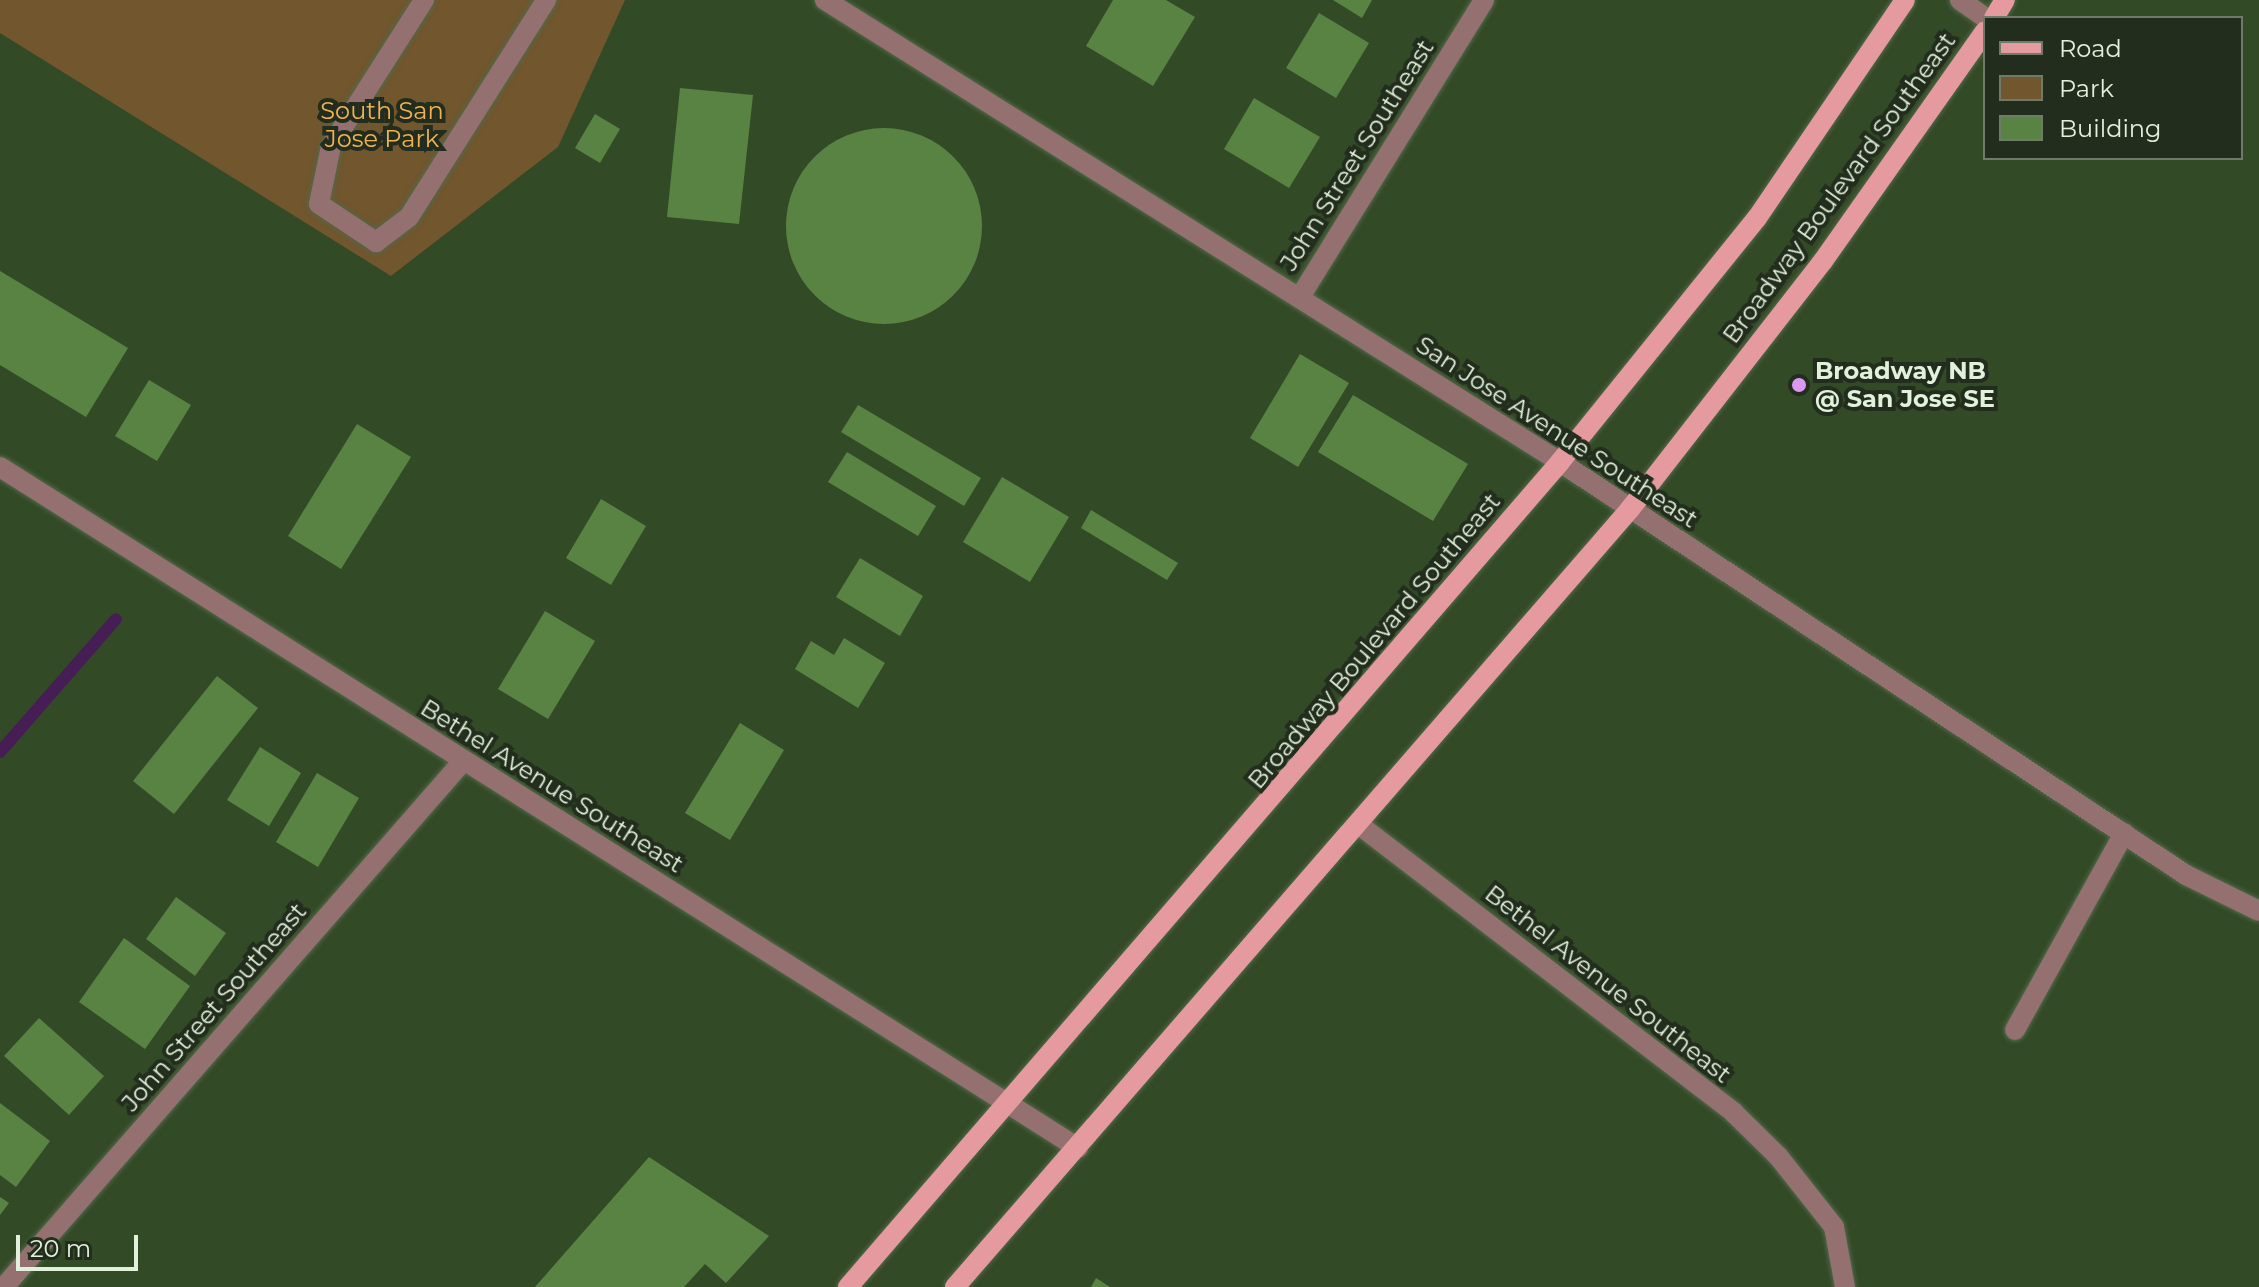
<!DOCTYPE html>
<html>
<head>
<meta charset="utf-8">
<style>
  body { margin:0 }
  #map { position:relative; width:2259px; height:1287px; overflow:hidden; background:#334a27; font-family:Montserrat,sans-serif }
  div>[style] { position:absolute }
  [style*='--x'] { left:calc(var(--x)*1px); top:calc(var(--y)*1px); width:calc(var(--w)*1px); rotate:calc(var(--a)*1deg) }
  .green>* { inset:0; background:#71562e }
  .stream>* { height:12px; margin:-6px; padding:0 6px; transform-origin:6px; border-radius:6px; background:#461d55 }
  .building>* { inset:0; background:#598343 }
  .round { border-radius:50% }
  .roads { filter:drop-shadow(0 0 2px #526848) drop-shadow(0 0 2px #526848) }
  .minor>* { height:20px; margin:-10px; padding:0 10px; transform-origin:10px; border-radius:10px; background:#957071 }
  .major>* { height:20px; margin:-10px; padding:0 10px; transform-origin:10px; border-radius:10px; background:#e49a9e }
  .dots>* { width:22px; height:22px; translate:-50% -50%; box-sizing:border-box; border:4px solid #222d1d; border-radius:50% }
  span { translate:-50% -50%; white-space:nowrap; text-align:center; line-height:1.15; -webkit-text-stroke:8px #222d1d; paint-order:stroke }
  .park-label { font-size:24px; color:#f1b351 }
  .street-label { font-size:24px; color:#e2f1dc }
  .poi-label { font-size:24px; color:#e2f1dc; font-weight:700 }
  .left { translate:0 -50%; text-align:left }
  .legend { position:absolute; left:1983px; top:16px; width:260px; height:144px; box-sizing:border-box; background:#222d1d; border:2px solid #6f7b69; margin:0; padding:10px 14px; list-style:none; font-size:24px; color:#e2f1dc }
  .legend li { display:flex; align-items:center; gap:16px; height:40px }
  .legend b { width:40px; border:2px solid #6f7b69 }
  .scale { position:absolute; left:16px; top:1235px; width:122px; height:36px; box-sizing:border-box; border:4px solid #e2f1dc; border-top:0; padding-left:10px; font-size:24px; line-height:28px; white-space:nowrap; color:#e2f1dc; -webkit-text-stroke:6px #222d1d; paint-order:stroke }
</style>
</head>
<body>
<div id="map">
  <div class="green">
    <div style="clip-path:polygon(0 0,625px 0,558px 147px,391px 276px,0 33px)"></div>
  </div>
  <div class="stream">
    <div style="--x:0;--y:752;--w:176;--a:-48.9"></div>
  </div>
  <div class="building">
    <div style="clip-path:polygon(1113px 0,1166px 0,1195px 17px,1153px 86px,1086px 46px)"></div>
    <div style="clip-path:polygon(1333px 0,1372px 0,1362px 18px)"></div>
    <div style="clip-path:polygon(1319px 13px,1369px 43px,1336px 98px,1286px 68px)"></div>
    <div style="clip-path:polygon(680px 88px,753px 95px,739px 224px,667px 217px)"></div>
    <div style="clip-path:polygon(1254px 98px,1320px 137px,1289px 188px,1224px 149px)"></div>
    <div style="clip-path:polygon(595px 114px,620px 129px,600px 163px,575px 148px)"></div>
    <div class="round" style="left:786px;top:128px;width:196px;height:196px"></div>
    <div style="clip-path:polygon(0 271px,128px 348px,86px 417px,0 365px)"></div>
    <div style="clip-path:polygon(1300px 354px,1349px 383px,1298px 467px,1250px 438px)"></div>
    <div style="clip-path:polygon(149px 380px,191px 405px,157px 461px,115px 436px)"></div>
    <div style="clip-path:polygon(1353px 395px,1468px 464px,1433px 521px,1318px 452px)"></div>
    <div style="clip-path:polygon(858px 405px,981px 478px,964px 506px,841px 432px)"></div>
    <div style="clip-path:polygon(357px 424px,411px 457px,341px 569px,288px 536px)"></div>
    <div style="clip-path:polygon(847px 452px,936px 506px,918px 536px,828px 482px)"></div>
    <div style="clip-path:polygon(1002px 477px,1069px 517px,1030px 582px,963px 542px)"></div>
    <div style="clip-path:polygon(601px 499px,646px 526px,611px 585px,566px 558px)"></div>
    <div style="clip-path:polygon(1091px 510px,1178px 563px,1167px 580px,1081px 528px)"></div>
    <div style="clip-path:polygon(860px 558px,923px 596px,900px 636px,836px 597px)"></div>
    <div style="clip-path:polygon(545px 611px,595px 641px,548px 719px,498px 689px)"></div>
    <div style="clip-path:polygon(844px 638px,885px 663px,858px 708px,795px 669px,811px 641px,834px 655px)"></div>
    <div style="clip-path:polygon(217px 676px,258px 708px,174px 814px,133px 781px)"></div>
    <div style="clip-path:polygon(740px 723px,784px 750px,730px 840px,685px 813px)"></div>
    <div style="clip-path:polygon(260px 747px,301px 773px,269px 826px,227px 800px)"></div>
    <div style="clip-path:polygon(317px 773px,359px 798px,318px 867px,276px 842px)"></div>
    <div style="clip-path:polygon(176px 897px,226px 933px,195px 976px,146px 939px)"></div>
    <div style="clip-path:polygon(124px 938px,190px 986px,145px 1049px,79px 1002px)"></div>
    <div style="clip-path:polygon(39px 1018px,104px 1076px,69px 1115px,4px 1056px)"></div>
    <div style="clip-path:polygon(0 1103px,50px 1141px,16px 1187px,0 1175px)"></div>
    <div style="clip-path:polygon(649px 1157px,769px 1236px,726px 1283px,705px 1264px,684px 1287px,535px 1287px)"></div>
    <div style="clip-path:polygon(0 1197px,9px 1203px,0 1215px)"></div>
    <div style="clip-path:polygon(1096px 1278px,1110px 1287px,1091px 1287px)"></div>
  </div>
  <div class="roads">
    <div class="minor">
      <div style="--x:424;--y:0;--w:173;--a:122.5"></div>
      <div style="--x:331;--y:146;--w:59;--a:101.7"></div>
      <div style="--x:319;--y:204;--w:69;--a:33.7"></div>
      <div style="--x:376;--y:242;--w:41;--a:-37.1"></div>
      <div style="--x:409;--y:217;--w:257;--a:-57.7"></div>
      <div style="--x:825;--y:0;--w:868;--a:32.15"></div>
      <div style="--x:1560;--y:462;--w:750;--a:33.41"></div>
      <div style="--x:2186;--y:875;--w:81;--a:26.3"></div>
      <div style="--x:1960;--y:0;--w:32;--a:35"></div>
      <div style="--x:1300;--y:297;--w:349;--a:-58.2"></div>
      <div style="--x:0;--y:467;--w:1275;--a:32.28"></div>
      <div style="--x:1358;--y:824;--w:473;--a:37.5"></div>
      <div style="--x:1733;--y:1112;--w:63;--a:44.4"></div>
      <div style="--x:1778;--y:1156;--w:90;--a:51.7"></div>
      <div style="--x:1834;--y:1227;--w:61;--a:79.6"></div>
      <div style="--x:2015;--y:1030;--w:225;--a:-61"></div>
      <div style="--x:4;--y:1287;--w:698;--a:-48.89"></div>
    </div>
    <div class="major">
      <div style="--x:1994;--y:18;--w:21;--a:-59"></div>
      <div style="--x:848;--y:1287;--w:1090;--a:-49.2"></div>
      <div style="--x:1560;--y:462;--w:314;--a:-51.1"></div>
      <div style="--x:1757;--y:218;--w:263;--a:-55.8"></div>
      <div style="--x:955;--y:1287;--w:1030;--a:-49.05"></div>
      <div style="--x:1630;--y:509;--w:314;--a:-52.1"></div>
      <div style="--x:1823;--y:261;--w:281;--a:-54.8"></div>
    </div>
  </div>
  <div class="dots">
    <div style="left:1799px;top:385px;background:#db99f5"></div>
  </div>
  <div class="park-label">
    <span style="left:382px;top:125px">South San<br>Jose Park</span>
  </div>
  <div class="street-label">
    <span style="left:1357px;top:155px;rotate:-58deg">John Street Southeast</span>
    <span style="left:1839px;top:188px;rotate:-54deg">Broadway Boulevard Southeast</span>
    <span style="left:1557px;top:432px;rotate:33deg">San Jose Avenue Southeast</span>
    <span style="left:1374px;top:641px;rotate:-50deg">Broadway Boulevard Southeast</span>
    <span style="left:552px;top:786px;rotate:32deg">Bethel Avenue Southeast</span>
    <span style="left:1608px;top:984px;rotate:38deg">Bethel Avenue Southeast</span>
    <span style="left:214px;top:1007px;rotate:-49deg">John Street Southeast</span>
  </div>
  <div class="poi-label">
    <span class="left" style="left:1815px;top:385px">Broadway NB<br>@ San Jose SE</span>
  </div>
  <ul class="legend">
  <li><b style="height:10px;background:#e49a9e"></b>Road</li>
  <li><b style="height:22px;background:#71562e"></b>Park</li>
  <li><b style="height:22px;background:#598343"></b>Building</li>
  </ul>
  <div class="scale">20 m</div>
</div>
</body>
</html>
